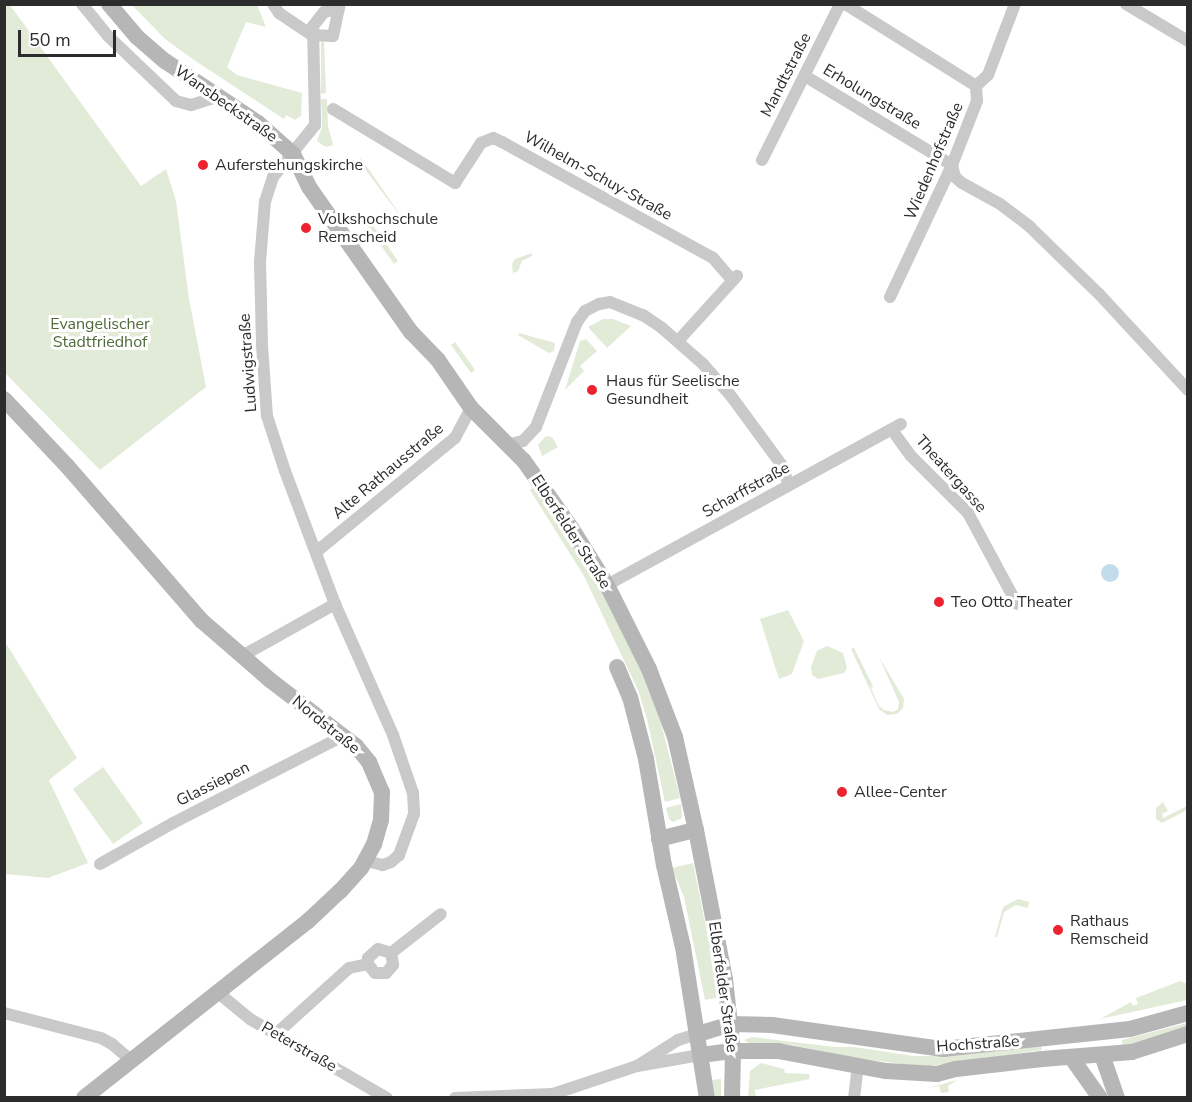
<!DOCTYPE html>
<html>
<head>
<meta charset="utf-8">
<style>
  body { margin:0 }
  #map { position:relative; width:1192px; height:1102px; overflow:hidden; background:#fff; font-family:"Nunito Sans",sans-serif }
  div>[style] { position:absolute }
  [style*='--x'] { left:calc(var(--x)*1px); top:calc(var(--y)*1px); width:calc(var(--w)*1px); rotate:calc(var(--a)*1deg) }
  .green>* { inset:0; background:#e2ebd8 }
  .water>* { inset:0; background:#c3dcec }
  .round { border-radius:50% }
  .street>* { height:12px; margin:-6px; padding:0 6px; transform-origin:6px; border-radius:6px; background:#c9c9c9 }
  .secondary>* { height:16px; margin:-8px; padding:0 8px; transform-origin:8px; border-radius:8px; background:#b6b6b6 }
  .dots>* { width:16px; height:16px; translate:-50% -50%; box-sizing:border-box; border:3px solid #fff; border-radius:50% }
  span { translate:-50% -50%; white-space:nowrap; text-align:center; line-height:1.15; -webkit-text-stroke:6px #fff; paint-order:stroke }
  .street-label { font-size:16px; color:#2c2c2c }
  .poi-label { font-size:16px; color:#2c2c2c }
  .left { translate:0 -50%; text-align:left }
  .park-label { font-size:16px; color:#4e6a38 }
  .frame { position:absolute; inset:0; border:6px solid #2c2c2c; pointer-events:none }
  .scale { position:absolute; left:18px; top:30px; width:98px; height:27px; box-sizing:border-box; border:3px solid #2c2c2c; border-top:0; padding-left:8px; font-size:18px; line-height:21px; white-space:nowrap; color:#2c2c2c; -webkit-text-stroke:4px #fff; paint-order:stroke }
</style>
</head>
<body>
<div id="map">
  <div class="green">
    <div style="clip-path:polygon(4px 5px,10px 5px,141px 186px,166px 169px,176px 201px,189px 299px,206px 387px,100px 470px,5px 373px)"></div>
    <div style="clip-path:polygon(132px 5px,257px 5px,266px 27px,246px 22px,227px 67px,237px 75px,302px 93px,301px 116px,295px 120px,286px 115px,284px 119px,194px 60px,165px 39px)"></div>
    <div style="clip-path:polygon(324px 41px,326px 93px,321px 94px,321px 42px)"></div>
    <div style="clip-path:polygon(321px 99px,327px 99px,328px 126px,333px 145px,326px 147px,317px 141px,322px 127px)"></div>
    <div style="clip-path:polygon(361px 158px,399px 213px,399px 214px,358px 160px)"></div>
    <div style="clip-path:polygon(365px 214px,398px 261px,394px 264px,361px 217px)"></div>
    <div style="clip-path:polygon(532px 253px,532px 256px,522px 261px,518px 271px,513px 273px,512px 264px,515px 259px)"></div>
    <div style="clip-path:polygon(603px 319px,613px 319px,631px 326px,607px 348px,588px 327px)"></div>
    <div style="clip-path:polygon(519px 333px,555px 343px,554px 351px,549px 353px,518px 335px)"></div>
    <div style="clip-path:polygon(586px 339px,597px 351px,580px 366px,584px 371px,565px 390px,580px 341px)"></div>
    <div style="clip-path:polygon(455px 342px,475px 370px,471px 373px,451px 345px)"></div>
    <div style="clip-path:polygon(546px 436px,552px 437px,558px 447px,542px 456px,538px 445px)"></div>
    <div style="clip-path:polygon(534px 487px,587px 563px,636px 654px,659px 715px,680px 798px,665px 802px,647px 719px,638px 690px,584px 576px,530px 490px)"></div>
    <div style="clip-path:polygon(788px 610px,804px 641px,792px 674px,779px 679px,760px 619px)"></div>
    <div style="clip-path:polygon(4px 640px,77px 758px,49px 780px,88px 863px,48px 878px,5px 874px)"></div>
    <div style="clip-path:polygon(827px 646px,843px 653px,847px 668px,844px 673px,818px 679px,812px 675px,811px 667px,817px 651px)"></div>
    <div style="clip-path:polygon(854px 648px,873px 686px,872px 688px,870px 686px,879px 706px,884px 710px,893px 712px,898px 709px,899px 702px,879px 657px,904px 699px,903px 708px,897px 714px,887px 715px,879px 709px,851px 649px)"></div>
    <div style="clip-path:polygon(103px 767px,143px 823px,113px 844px,73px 789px)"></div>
    <div style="clip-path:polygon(1163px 802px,1168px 811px,1162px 814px,1163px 818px,1187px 806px,1187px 810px,1162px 823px,1156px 819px,1156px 808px)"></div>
    <div style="clip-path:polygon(681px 804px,682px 818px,673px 822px,669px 819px,666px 808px)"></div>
    <div style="clip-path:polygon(693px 863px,720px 997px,705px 1000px,684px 897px,672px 868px)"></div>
    <div style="clip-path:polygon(1018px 899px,1029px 902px,1028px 908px,1016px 905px,1004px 912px,997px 937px,995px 937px,1003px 907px)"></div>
    <div style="clip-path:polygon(1180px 981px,1187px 984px,1187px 1000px,1100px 1019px,1131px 1002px,1133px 1006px,1138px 1004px,1136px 998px)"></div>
    <div style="clip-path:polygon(1187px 1023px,1187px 1028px,1123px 1048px,1122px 1040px)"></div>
    <div style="clip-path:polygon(752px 1037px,835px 1047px,854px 1047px,913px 1056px,954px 1056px,1041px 1046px,1042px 1050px,923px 1067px,850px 1057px,792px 1045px,749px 1043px,744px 1040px)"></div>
    <div style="clip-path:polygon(761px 1063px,784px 1069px,785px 1073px,809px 1074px,810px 1079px,755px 1090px,756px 1097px,748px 1097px,750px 1071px)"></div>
    <div style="clip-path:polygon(721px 1079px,721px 1097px,715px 1097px,712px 1080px)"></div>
    <div style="clip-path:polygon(957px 1080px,948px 1086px,949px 1092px,941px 1093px,939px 1086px,925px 1089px)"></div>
  </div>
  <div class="water">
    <div class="round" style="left:1101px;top:564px;width:18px;height:18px"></div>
  </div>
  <div class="street">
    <div style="--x:82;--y:4;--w:41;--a:50.9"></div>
    <div style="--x:108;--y:36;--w:94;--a:43.7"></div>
    <div style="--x:176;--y:101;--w:16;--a:15"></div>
    <div style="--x:191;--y:105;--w:28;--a:-17"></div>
    <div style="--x:273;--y:4;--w:11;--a:56"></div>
    <div style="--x:279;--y:13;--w:40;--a:34"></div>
    <div style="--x:845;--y:4;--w:155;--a:32"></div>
    <div style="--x:1126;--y:4;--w:72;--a:30.8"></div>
    <div style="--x:339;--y:9;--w:15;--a:169"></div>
    <div style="--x:324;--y:12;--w:18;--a:128"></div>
    <div style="--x:313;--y:26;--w:99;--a:88.8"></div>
    <div style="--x:315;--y:125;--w:67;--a:128.9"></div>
    <div style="--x:273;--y:177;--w:25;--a:108"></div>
    <div style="--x:265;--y:201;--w:61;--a:94.7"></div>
    <div style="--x:260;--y:262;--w:83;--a:88.6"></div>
    <div style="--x:262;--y:345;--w:71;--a:86"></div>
    <div style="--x:267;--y:416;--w:58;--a:71.9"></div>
    <div style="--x:285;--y:471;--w:142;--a:69.4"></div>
    <div style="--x:335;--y:604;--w:143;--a:66.1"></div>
    <div style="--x:393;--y:735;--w:61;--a:71"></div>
    <div style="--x:413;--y:793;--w:21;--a:87"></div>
    <div style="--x:414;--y:814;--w:44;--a:110.1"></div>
    <div style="--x:399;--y:855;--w:11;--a:139"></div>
    <div style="--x:391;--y:862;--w:9;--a:159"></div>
    <div style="--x:383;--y:865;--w:17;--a:-167"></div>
    <div style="--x:312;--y:35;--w:21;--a:3"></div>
    <div style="--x:333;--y:36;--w:33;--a:-78"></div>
    <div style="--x:805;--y:76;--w:172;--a:31.2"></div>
    <div style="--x:952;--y:165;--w:12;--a:76"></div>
    <div style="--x:955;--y:177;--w:9;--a:41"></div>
    <div style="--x:962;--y:183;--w:43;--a:28.9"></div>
    <div style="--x:1000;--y:204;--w:38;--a:37"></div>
    <div style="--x:1030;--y:227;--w:98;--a:44.2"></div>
    <div style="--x:1100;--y:295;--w:129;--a:47.2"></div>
    <div style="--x:976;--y:86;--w:16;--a:-43"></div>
    <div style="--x:988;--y:75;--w:76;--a:-69.2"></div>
    <div style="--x:333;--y:109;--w:143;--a:31.2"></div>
    <div style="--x:455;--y:183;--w:48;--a:-57"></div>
    <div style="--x:481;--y:143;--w:13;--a:-23"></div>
    <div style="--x:493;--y:138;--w:10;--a:24"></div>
    <div style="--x:502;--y:142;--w:241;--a:28.8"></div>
    <div style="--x:713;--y:258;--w:30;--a:49"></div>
    <div style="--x:762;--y:160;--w:174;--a:-63.4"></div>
    <div style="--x:890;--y:297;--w:146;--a:-64.8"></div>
    <div style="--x:952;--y:165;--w:69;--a:-68.7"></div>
    <div style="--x:977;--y:101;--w:15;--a:-94"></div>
    <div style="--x:678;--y:341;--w:88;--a:-47.8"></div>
    <div style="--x:892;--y:430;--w:32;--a:54"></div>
    <div style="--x:911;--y:456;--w:81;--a:45"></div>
    <div style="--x:968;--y:513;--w:103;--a:61.7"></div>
    <div style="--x:507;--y:445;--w:16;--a:-14"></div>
    <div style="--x:523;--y:441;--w:19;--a:-47"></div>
    <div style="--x:536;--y:427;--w:113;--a:-68.7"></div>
    <div style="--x:577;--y:322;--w:14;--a:-54"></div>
    <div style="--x:585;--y:311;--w:16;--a:-27"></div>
    <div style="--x:599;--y:304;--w:11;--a:-10"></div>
    <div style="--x:610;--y:302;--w:35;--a:22"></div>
    <div style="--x:643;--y:315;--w:23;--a:34"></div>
    <div style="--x:662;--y:328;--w:55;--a:41.3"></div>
    <div style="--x:703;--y:364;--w:43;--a:48.8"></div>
    <div style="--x:731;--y:396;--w:84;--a:53.7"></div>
    <div style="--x:781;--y:464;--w:22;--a:69"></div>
    <div style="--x:316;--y:552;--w:180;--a:-39.4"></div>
    <div style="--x:455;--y:438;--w:34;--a:-62"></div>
    <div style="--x:607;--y:585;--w:335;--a:-28.7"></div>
    <div style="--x:242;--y:656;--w:107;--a:-29.2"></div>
    <div style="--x:100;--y:864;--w:84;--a:-29.3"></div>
    <div style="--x:173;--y:823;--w:191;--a:-27.1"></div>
    <div style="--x:368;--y:964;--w:11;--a:52"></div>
    <div style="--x:375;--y:973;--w:11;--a:0"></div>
    <div style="--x:386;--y:973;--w:11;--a:-49"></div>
    <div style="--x:393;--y:965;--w:12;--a:-99"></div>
    <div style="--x:216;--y:991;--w:44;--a:39.5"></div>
    <div style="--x:250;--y:1019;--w:158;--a:30"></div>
    <div style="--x:4;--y:1013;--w:100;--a:14.5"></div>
    <div style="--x:101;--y:1038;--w:13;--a:29"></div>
    <div style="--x:112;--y:1044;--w:23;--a:41"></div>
    <div style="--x:276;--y:1034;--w:98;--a:-42.1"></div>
    <div style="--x:349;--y:968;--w:19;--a:-12"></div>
    <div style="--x:368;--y:964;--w:6;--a:-90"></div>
    <div style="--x:368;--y:958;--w:13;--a:-42"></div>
    <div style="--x:378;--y:949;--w:14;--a:17"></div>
    <div style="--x:391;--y:953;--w:63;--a:-38"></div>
    <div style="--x:637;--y:1066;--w:49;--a:-32.4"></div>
    <div style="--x:678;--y:1040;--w:21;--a:-17"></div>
    <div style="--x:455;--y:1098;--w:98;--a:-2.3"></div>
    <div style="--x:553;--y:1094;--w:89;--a:-18.4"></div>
    <div style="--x:637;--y:1066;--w:64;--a:-9.9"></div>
    <div style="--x:854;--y:1098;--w:33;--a:-83"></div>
  </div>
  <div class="secondary">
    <div style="--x:109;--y:4;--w:43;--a:49.7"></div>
    <div style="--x:137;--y:37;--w:37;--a:41"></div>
    <div style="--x:165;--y:61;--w:112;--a:33.7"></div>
    <div style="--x:258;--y:123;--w:47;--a:41.5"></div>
    <div style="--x:293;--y:154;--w:37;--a:64"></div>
    <div style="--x:309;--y:187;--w:177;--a:54.9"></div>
    <div style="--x:411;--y:332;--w:39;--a:46"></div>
    <div style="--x:438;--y:360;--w:58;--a:55.5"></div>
    <div style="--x:471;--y:408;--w:75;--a:45"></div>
    <div style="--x:524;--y:461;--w:83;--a:54.8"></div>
    <div style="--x:572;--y:529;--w:66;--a:58"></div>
    <div style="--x:607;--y:585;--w:94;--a:63.4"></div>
    <div style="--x:649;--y:669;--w:73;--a:69.1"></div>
    <div style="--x:675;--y:737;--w:95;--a:77.3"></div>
    <div style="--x:696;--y:830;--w:152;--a:79"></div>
    <div style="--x:725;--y:979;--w:72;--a:83.7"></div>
    <div style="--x:733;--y:1051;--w:47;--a:91.2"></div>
    <div style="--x:4;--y:399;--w:93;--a:46.7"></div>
    <div style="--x:68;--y:467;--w:204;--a:49"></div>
    <div style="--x:202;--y:621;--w:90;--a:40.9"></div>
    <div style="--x:270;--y:680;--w:108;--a:37.5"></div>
    <div style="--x:356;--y:746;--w:21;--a:51"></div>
    <div style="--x:369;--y:762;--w:33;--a:67"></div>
    <div style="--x:382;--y:792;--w:28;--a:92"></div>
    <div style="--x:381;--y:820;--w:25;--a:106"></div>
    <div style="--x:374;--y:844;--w:27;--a:118"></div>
    <div style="--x:361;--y:868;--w:31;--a:132"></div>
    <div style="--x:340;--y:891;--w:44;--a:136.8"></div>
    <div style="--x:308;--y:921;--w:285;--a:141.7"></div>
    <div style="--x:617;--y:667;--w:33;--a:67"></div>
    <div style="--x:630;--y:697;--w:64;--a:75.5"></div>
    <div style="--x:646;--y:759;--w:108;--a:80.4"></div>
    <div style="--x:664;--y:865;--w:84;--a:77"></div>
    <div style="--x:683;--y:947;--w:153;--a:81"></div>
    <div style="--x:659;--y:839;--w:38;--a:-14"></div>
    <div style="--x:698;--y:1034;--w:34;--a:-17"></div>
    <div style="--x:731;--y:1024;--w:41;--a:1.4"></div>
    <div style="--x:772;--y:1025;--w:173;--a:8"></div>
    <div style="--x:943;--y:1049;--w:188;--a:-6.1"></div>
    <div style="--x:1130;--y:1029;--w:60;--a:-15.4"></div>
    <div style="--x:700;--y:1055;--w:33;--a:-7"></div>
    <div style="--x:733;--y:1051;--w:45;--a:0"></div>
    <div style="--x:778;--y:1051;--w:110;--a:10.5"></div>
    <div style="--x:886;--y:1071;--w:51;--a:3.4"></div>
    <div style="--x:937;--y:1074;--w:20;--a:-15"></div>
    <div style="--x:956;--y:1069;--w:87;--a:-6.6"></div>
    <div style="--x:1042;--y:1059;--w:90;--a:-4.4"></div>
    <div style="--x:1132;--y:1052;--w:59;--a:-17.8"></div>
    <div style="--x:1102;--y:1055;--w:46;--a:70.8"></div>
    <div style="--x:1071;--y:1057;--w:50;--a:54.7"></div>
  </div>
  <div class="dots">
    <div style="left:203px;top:165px;background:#ed2430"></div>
    <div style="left:306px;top:228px;background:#ed2430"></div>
    <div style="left:592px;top:390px;background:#ed2430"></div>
    <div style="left:939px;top:602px;background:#ed2430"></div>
    <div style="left:842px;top:792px;background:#ed2430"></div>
    <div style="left:1058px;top:930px;background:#ed2430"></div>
  </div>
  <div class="street-label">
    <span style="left:786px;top:75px;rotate:-63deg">Mandtstraße</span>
    <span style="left:872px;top:97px;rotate:31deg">Erholungstraße</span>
    <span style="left:226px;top:104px;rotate:35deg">Wansbeckstraße</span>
    <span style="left:934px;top:161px;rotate:-67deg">Wiedenhofstraße</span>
    <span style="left:598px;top:176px;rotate:29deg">Wilhelm-Schuy-Straße</span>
    <span style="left:248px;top:363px;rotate:-94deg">Ludwigstraße</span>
    <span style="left:388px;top:471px;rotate:-40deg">Alte Rathausstraße</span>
    <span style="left:951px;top:474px;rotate:48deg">Theatergasse</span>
    <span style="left:746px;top:490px;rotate:-29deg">Scharffstraße</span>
    <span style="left:571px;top:532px;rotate:57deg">Elberfelder Straße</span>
    <span style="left:326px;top:725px;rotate:39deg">Nordstraße</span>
    <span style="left:213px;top:784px;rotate:-27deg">Glassiepen</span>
    <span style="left:723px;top:987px;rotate:82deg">Elberfelder Straße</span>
    <span style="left:978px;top:1044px;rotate:-4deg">Hochstraße</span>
    <span style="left:299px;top:1047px;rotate:30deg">Peterstraße</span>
  </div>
  <div class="poi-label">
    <span class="left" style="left:215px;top:165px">Auferstehungskirche</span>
    <span class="left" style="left:318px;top:228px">Volkshochschule<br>Remscheid</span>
    <span class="left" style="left:606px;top:390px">Haus für Seelische<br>Gesundheit</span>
    <span class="left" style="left:951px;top:602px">Teo Otto Theater</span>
    <span class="left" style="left:854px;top:792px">Allee-Center</span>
    <span class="left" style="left:1070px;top:930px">Rathaus<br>Remscheid</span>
  </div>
  <div class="park-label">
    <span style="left:100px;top:333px">Evangelischer<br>Stadtfriedhof</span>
  </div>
  <div class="frame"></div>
  <div class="scale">50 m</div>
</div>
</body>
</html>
